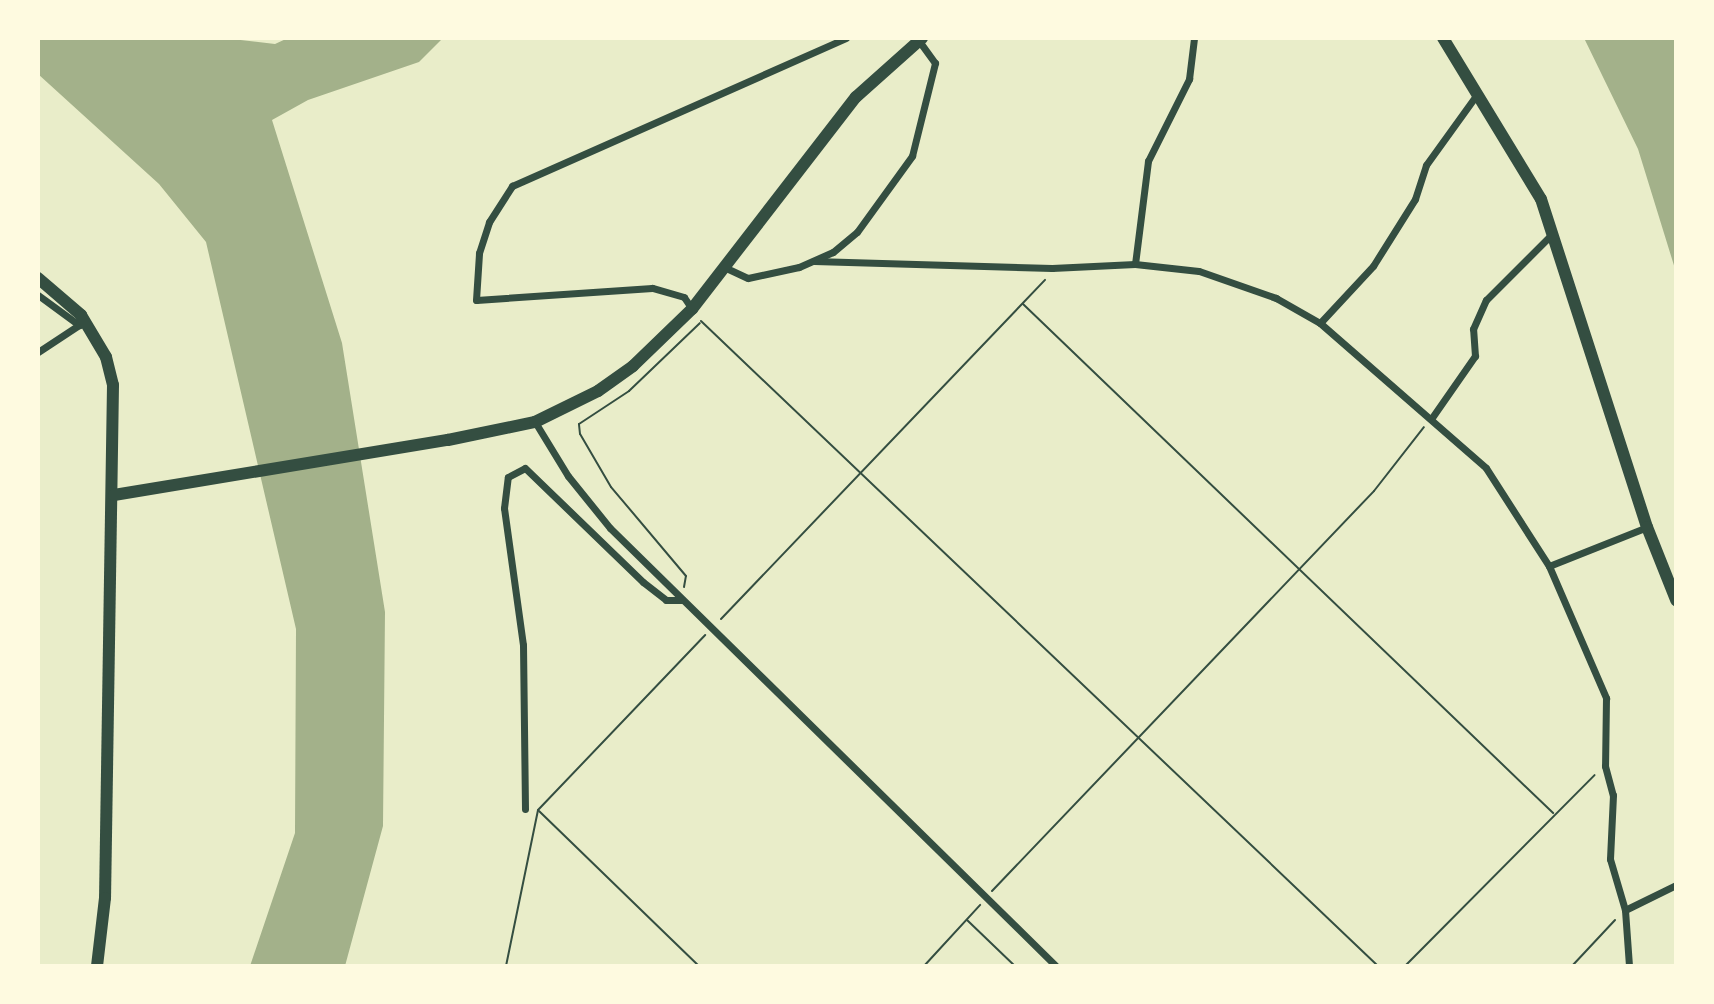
<!DOCTYPE html>
<html>
<head>
<meta charset="utf-8">
<style>
  body { margin:0 }
  #map { position:relative; width:1714px; height:1004px; overflow:hidden; background:#e9edc9; font-family:Manrope,sans-serif }
  div>[style] { position:absolute }
  [style*='--x'] { left:calc(var(--x)*1px); top:calc(var(--y)*1px); width:calc(var(--w)*1px); rotate:calc(var(--a)*1deg) }
  .water>* { inset:0; background:#a3b18a }
  .path>* { height:2px; margin:-1px; padding:0 1px; transform-origin:1px; border-radius:1px; background:#344e41 }
  .minor>* { height:7px; margin:-3.5px; padding:0 3.5px; transform-origin:3.5px; border-radius:3.5px; background:#344e41 }
  .primary>* { height:12px; margin:-6px; padding:0 6px; transform-origin:6px; border-radius:6px; background:#344e41 }
  span { translate:-50% -50%; white-space:nowrap; text-align:center; line-height:1.15; -webkit-text-stroke:8px #fefae0; paint-order:stroke }
  .frame { position:absolute; inset:0; border:40px solid #fefae0; pointer-events:none }
</style>
</head>
<body>
<div id="map">
  <div class="water">
    <div style="clip-path:polygon(38px 38px,223px 38px,275px 44px,288px 38px,443px 38px,419px 62px,308px 100px,272px 120px,342px 343px,385px 612px,383px 826px,345px 966px,250px 966px,295px 833px,296px 629px,206px 242px,159px 184px,38px 74px)"></div>
    <div style="clip-path:polygon(1584px 38px,1676px 38px,1676px 272px,1638px 149px)"></div>
  </div>
  <div class="path">
    <div style="--x:1023;--y:304;--w:735;--a:43.84"></div>
    <div style="--x:701;--y:321;--w:935;--a:43.61"></div>
    <div style="--x:684;--y:587;--w:11;--a:-80"></div>
    <div style="--x:686;--y:576;--w:116;--a:-130.1"></div>
    <div style="--x:611;--y:487;--w:61;--a:-120.3"></div>
    <div style="--x:580;--y:434;--w:10;--a:-96"></div>
    <div style="--x:579;--y:424;--w:60;--a:-33.4"></div>
    <div style="--x:629;--y:391;--w:98;--a:-43.8"></div>
    <div style="--x:721;--y:619;--w:469;--a:-46.3"></div>
    <div style="--x:539;--y:811;--w:223;--a:44.1"></div>
    <div style="--x:992;--y:891;--w:553;--a:-46.32"></div>
    <div style="--x:1374;--y:491;--w:81;--a:-52"></div>
    <div style="--x:967;--y:920;--w:66;--a:43.8"></div>
    <div style="--x:506;--y:966;--w:159;--a:-78.4"></div>
    <div style="--x:538;--y:810;--w:242;--a:-46.3"></div>
    <div style="--x:924;--y:966;--w:83;--a:-47.4"></div>
    <div style="--x:1405;--y:966;--w:269;--a:-45.2"></div>
    <div style="--x:1572;--y:966;--w:63;--a:-46.9"></div>
  </div>
  <div class="minor">
    <div style="--x:814;--y:261;--w:238;--a:1.7"></div>
    <div style="--x:1052;--y:268;--w:83;--a:-2.8"></div>
    <div style="--x:1135;--y:264;--w:64;--a:6.2"></div>
    <div style="--x:1199;--y:271;--w:82;--a:19.3"></div>
    <div style="--x:1276;--y:298;--w:51;--a:29.6"></div>
    <div style="--x:1320;--y:323;--w:220;--a:41.1"></div>
    <div style="--x:1486;--y:468;--w:117;--a:57.3"></div>
    <div style="--x:1549;--y:566;--w:144;--a:66.6"></div>
    <div style="--x:1606;--y:698;--w:68;--a:90.8"></div>
    <div style="--x:1605;--y:766;--w:30;--a:75"></div>
    <div style="--x:1613;--y:795;--w:64;--a:92.7"></div>
    <div style="--x:1610;--y:859;--w:53;--a:73.6"></div>
    <div style="--x:1625;--y:910;--w:56;--a:85.9"></div>
    <div style="--x:1135;--y:264;--w:104;--a:-82.8"></div>
    <div style="--x:1148;--y:161;--w:92;--a:-63.4"></div>
    <div style="--x:1189;--y:79;--w:41;--a:-83"></div>
    <div style="--x:724;--y:267;--w:26;--a:25"></div>
    <div style="--x:748;--y:278;--w:52;--a:-12.2"></div>
    <div style="--x:799;--y:267;--w:37;--a:-24"></div>
    <div style="--x:833;--y:252;--w:31;--a:-40"></div>
    <div style="--x:857;--y:232;--w:94;--a:-54.1"></div>
    <div style="--x:912;--y:156;--w:96;--a:-76.1"></div>
    <div style="--x:935;--y:63;--w:27;--a:-126"></div>
    <div style="--x:38;--y:295;--w:51;--a:36.2"></div>
    <div style="--x:692;--y:309;--w:14;--a:-124"></div>
    <div style="--x:684;--y:297;--w:33;--a:-164"></div>
    <div style="--x:652;--y:288;--w:176;--a:176.1"></div>
    <div style="--x:476;--y:300;--w:47;--a:-86.3"></div>
    <div style="--x:479;--y:253;--w:33;--a:-72"></div>
    <div style="--x:489;--y:222;--w:43;--a:-57.4"></div>
    <div style="--x:512;--y:186;--w:365;--a:-23.9"></div>
    <div style="--x:1320;--y:323;--w:78;--a:-47.1"></div>
    <div style="--x:1373;--y:266;--w:79;--a:-57.9"></div>
    <div style="--x:1415;--y:199;--w:36;--a:-72"></div>
    <div style="--x:1426;--y:165;--w:89;--a:-54.2"></div>
    <div style="--x:38;--y:352;--w:49;--a:-33.4"></div>
    <div style="--x:79;--y:325;--w:8;--a:-83"></div>
    <div style="--x:1431;--y:419;--w:77;--a:-55.1"></div>
    <div style="--x:1475;--y:356;--w:27;--a:-94"></div>
    <div style="--x:1473;--y:329;--w:32;--a:-66"></div>
    <div style="--x:1486;--y:300;--w:93;--a:-45"></div>
    <div style="--x:535;--y:422;--w:63;--a:58.6"></div>
    <div style="--x:568;--y:476;--w:67;--a:51.1"></div>
    <div style="--x:610;--y:528;--w:625;--a:44.48"></div>
    <div style="--x:1549;--y:566;--w:105;--a:-21.7"></div>
    <div style="--x:525;--y:809;--w:164;--a:-90.7"></div>
    <div style="--x:523;--y:645;--w:138;--a:-97.9"></div>
    <div style="--x:504;--y:508;--w:31;--a:-83"></div>
    <div style="--x:508;--y:477;--w:19;--a:-28"></div>
    <div style="--x:525;--y:468;--w:164;--a:44"></div>
    <div style="--x:643;--y:582;--w:29;--a:38"></div>
    <div style="--x:666;--y:600;--w:16;--a:0"></div>
    <div style="--x:1625;--y:910;--w:57;--a:-26.1"></div>
  </div>
  <div class="primary">
    <div style="--x:1443;--y:38;--w:188;--a:58.7"></div>
    <div style="--x:1541;--y:199;--w:345;--a:72.1"></div>
    <div style="--x:1647;--y:527;--w:79;--a:68.3"></div>
    <div style="--x:38;--y:278;--w:57;--a:40.7"></div>
    <div style="--x:81;--y:315;--w:49;--a:59.2"></div>
    <div style="--x:106;--y:357;--w:29;--a:76"></div>
    <div style="--x:113;--y:385;--w:513;--a:90.89"></div>
    <div style="--x:105;--y:898;--w:68;--a:96.7"></div>
    <div style="--x:114;--y:495;--w:338;--a:-9.4"></div>
    <div style="--x:448;--y:440;--w:89;--a:-11.7"></div>
    <div style="--x:535;--y:422;--w:70;--a:-26.2"></div>
    <div style="--x:598;--y:391;--w:43;--a:-35.5"></div>
    <div style="--x:633;--y:366;--w:82;--a:-44"></div>
    <div style="--x:692;--y:309;--w:268;--a:-52.3"></div>
    <div style="--x:856;--y:97;--w:89;--a:-41.8"></div>
  </div>
  <div class="frame"></div>
</div>
</body>
</html>
